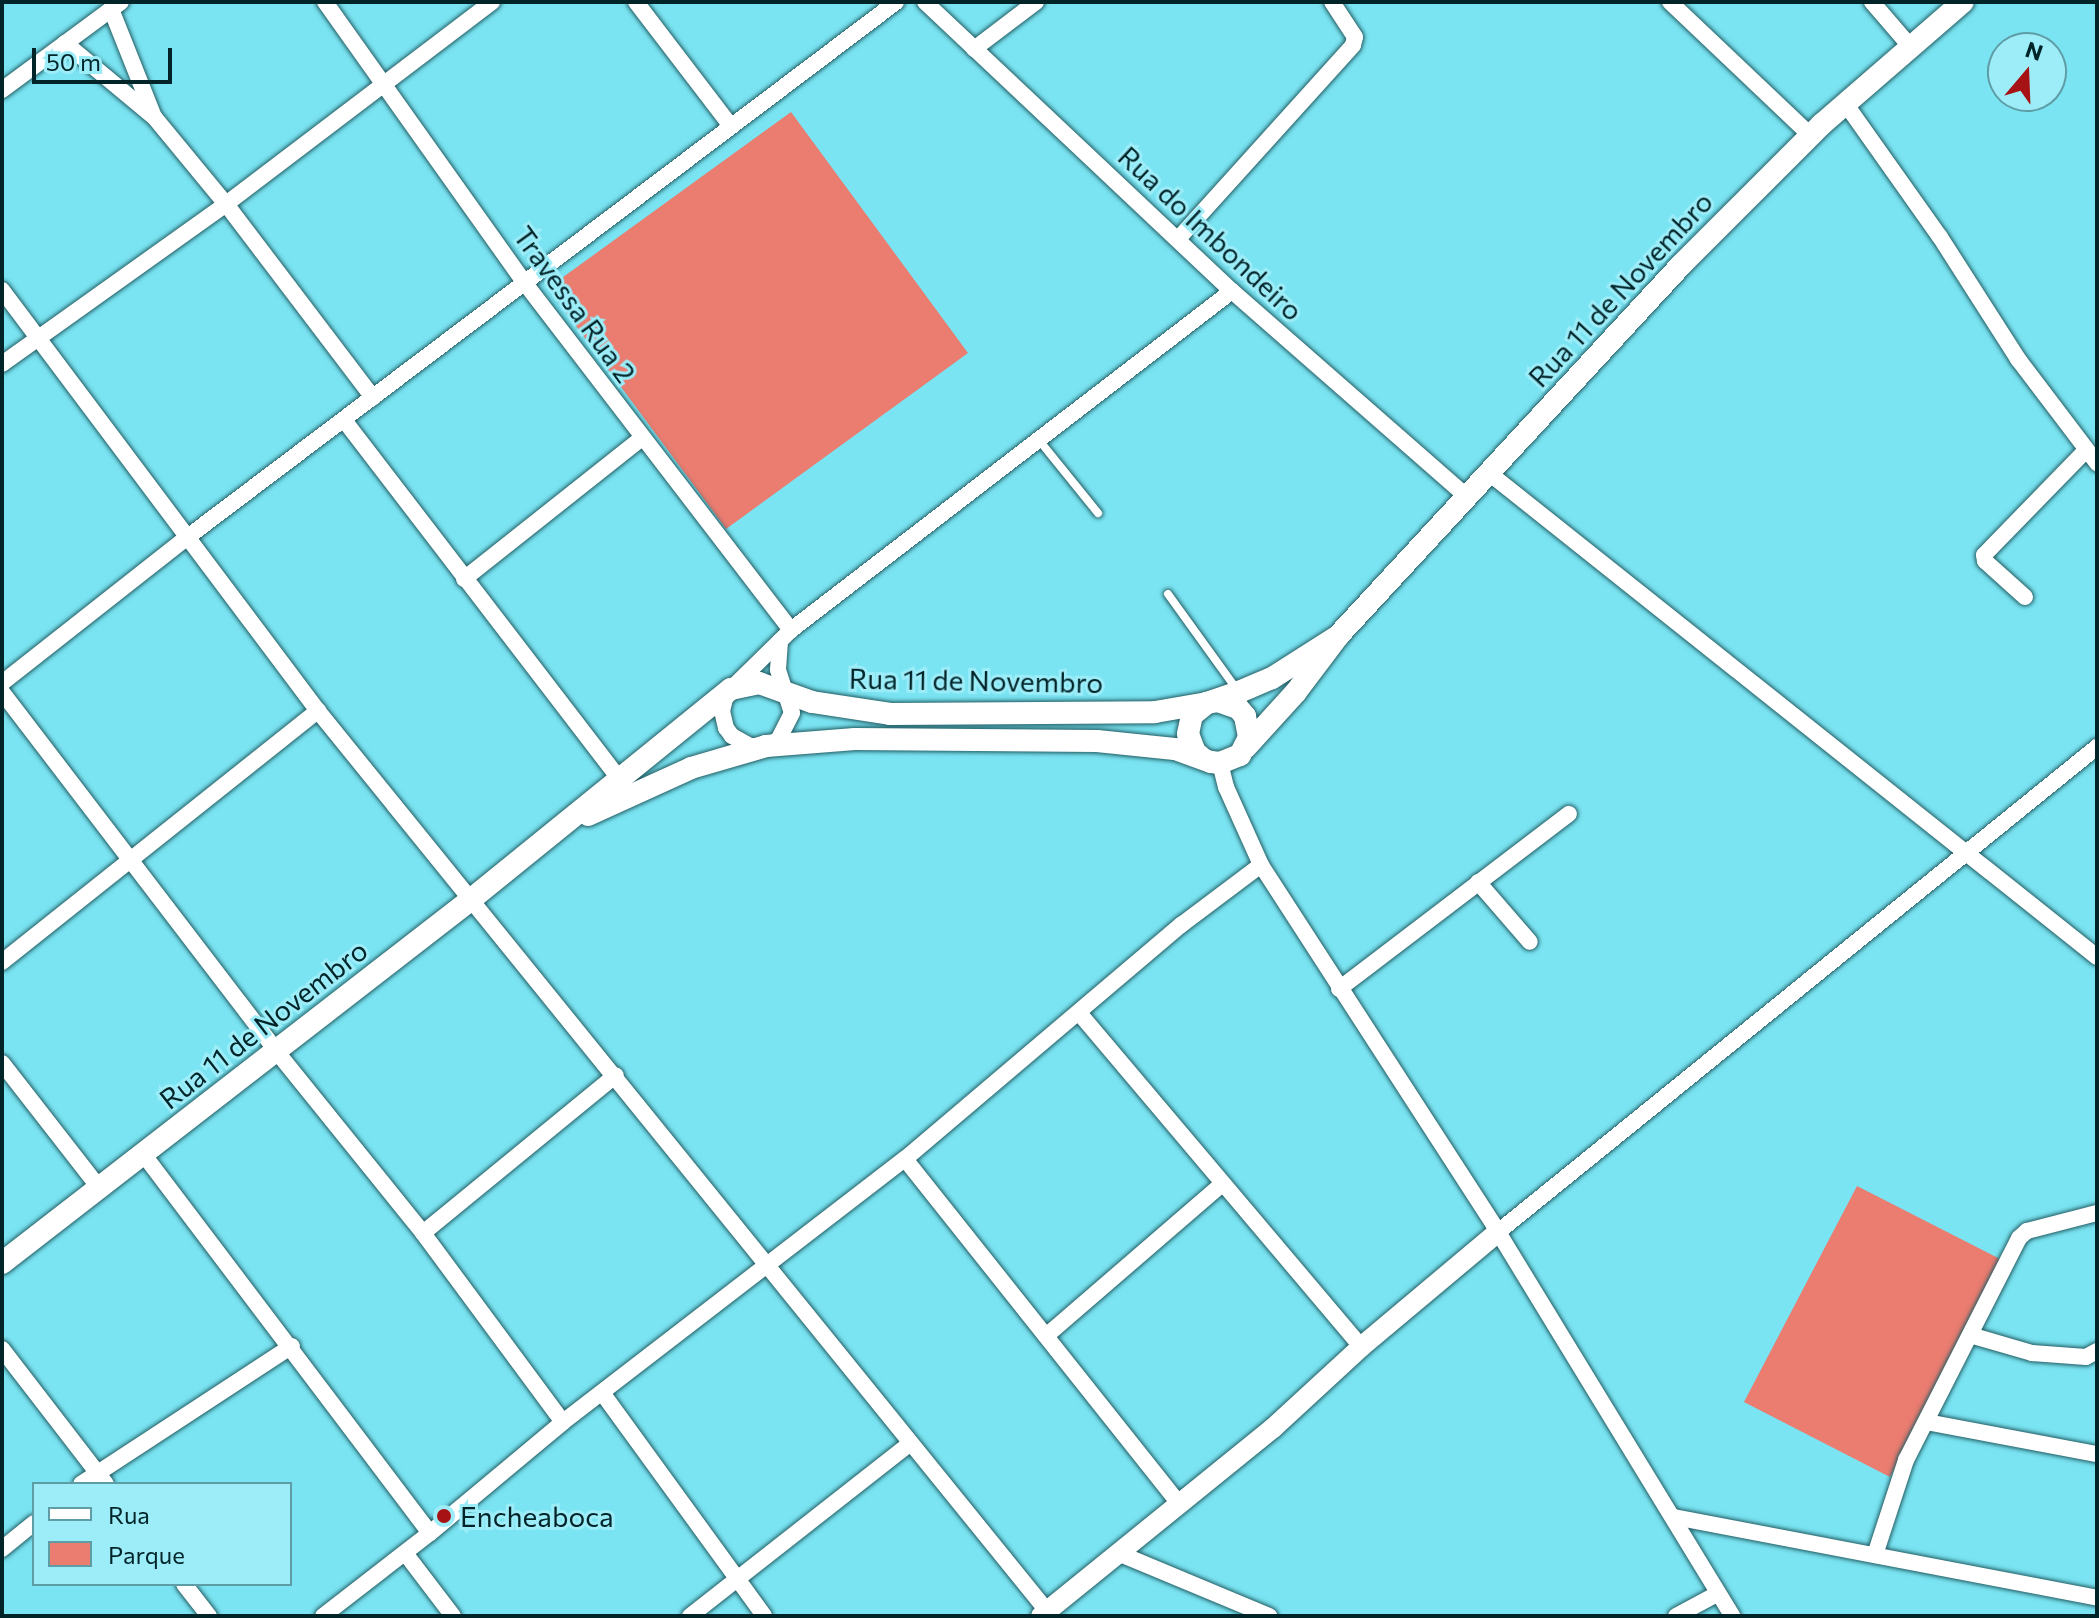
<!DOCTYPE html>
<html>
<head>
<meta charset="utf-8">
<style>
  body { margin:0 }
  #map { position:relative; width:2099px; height:1618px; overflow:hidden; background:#7ae4f2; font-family:Commissioner,sans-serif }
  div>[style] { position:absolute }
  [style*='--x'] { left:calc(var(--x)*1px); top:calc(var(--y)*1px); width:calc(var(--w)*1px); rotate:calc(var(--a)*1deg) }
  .green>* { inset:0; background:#ea7c70 }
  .roads { filter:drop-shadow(0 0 2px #235d64) drop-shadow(0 0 2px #235d64) }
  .service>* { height:8px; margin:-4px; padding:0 4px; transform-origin:4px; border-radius:4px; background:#fff }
  .minor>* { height:16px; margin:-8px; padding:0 8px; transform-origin:8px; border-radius:8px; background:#fff }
  .tertiary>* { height:20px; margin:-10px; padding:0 10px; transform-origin:10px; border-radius:10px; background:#fff }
  .secondary>* { height:22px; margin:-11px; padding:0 11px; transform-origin:11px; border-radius:11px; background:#fff }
  .dots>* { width:22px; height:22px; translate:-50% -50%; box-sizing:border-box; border:4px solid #9dedf9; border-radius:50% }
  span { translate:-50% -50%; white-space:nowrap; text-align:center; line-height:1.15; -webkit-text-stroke:6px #9dedf9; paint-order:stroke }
  .street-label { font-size:28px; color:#012429 }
  .poi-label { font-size:28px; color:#012429 }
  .left { translate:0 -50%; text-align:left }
  .frame { position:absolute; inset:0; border:4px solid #012429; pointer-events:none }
  .legend { position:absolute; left:32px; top:1482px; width:260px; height:104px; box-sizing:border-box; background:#9dedf9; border:2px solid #5f9da6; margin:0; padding:10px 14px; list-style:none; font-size:24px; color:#012429 }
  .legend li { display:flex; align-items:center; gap:16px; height:40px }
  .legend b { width:40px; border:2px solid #5f9da6 }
  .north { position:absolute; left:1987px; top:32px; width:80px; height:80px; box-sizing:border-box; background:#9dedf9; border:2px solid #5f9da6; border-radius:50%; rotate:19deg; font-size:22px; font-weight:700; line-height:32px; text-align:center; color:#012429 }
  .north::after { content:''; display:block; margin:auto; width:28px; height:36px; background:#a71315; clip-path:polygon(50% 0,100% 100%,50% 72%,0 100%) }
  .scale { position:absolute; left:32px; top:48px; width:140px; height:36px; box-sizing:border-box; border:4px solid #012429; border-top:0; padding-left:10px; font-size:24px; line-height:28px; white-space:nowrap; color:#012429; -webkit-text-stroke:6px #9dedf9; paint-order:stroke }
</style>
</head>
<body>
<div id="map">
  <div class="green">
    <div style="clip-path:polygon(791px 112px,968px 353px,726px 529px,548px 288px)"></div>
    <div style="clip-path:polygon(1857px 1186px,2002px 1260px,1890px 1477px,1744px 1402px)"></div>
  </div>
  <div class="roads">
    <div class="service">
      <div style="--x:1039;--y:440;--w:94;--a:51.1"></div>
      <div style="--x:1168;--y:594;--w:120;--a:54.2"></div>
    </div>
    <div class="minor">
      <div style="--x:325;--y:2;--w:344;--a:54.6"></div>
      <div style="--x:524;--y:282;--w:439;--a:52.5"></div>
      <div style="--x:636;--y:2;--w:155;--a:52.6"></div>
      <div style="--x:925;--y:2;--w:422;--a:43.3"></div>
      <div style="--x:1232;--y:291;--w:313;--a:41.2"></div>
      <div style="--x:1670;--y:2;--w:193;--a:43.5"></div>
      <div style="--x:1872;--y:2;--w:58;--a:49.2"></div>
      <div style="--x:111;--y:9;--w:116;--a:68.3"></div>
      <div style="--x:65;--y:43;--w:117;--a:39.8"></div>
      <div style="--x:155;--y:118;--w:112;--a:50.5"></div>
      <div style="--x:226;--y:204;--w:243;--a:52.8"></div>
      <div style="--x:974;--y:49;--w:78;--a:-37.2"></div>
      <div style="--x:2;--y:90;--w:148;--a:-36.5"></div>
      <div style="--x:1845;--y:103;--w:164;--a:54.7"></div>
      <div style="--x:1940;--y:237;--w:145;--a:57.4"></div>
      <div style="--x:2018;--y:359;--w:131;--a:52.8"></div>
      <div style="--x:1178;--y:239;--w:261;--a:-47.9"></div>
      <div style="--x:1353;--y:45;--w:8;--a:-76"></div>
      <div style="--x:1355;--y:37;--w:42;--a:-123.3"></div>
      <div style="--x:2;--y:290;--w:526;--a:53.11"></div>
      <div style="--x:318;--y:711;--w:1158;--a:50.99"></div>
      <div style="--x:2;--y:364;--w:275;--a:-35.5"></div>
      <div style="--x:226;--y:204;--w:334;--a:-37.2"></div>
      <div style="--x:344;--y:420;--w:451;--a:52.5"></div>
      <div style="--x:1489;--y:473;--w:777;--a:38.52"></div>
      <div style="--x:464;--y:579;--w:227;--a:-38.4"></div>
      <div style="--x:2025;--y:597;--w:54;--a:-138"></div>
      <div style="--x:1985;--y:561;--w:6;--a:-99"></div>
      <div style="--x:1984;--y:555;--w:145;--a:-45.8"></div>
      <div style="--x:780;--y:641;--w:29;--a:94"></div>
      <div style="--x:778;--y:670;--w:45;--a:72"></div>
      <div style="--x:792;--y:713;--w:30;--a:117"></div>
      <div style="--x:778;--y:740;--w:13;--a:153"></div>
      <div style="--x:766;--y:746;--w:16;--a:180"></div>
      <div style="--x:750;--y:746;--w:21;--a:-151"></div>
      <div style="--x:732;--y:736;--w:10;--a:-127"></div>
      <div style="--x:726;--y:728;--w:17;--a:-103"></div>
      <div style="--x:722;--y:711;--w:12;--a:-76"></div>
      <div style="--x:725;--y:699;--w:12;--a:-59"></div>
      <div style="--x:731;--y:689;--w:84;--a:-44.5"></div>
      <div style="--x:791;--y:630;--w:556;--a:-37.55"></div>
      <div style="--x:2;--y:683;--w:233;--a:-38.2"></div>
      <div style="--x:185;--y:539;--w:891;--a:-37.06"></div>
      <div style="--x:2;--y:692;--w:453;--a:52.6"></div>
      <div style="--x:277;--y:1052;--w:233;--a:51.1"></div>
      <div style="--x:423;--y:1233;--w:235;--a:53.5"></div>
      <div style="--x:1220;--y:763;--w:25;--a:76"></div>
      <div style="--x:1226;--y:787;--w:85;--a:65.8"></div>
      <div style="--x:1261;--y:865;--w:437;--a:57.1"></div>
      <div style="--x:1498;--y:1232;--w:450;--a:58.6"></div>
      <div style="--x:1478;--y:882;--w:79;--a:49.1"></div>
      <div style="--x:2;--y:962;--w:404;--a:-38.5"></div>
      <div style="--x:1339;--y:989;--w:289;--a:-37.3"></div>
      <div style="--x:1080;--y:1014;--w:436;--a:49.8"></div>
      <div style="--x:2;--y:1063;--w:160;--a:52.1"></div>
      <div style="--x:144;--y:1155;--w:474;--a:52.9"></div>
      <div style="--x:905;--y:1159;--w:442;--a:51.5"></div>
      <div style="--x:1498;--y:1232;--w:771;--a:-39"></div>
      <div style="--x:423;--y:1233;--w:249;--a:-39.3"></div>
      <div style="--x:1970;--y:1335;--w:65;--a:16.2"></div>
      <div style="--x:2032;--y:1353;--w:54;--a:4.2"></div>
      <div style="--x:2086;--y:1357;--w:13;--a:-29"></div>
      <div style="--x:1046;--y:1336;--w:233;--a:-40.8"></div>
      <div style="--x:2;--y:1349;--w:170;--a:52.4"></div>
      <div style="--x:603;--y:1394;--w:274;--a:54"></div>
      <div style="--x:1927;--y:1422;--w:173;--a:10.7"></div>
      <div style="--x:81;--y:1484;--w:252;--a:-33.2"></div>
      <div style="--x:1674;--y:1517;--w:431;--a:10.8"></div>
      <div style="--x:2;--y:1549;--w:41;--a:-39.1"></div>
      <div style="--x:405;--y:1553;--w:79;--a:52.7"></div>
      <div style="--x:1118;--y:1553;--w:164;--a:22.6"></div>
      <div style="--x:1875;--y:1555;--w:100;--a:-71.9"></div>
      <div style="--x:1906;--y:1460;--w:249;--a:-63"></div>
      <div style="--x:2019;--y:1238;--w:11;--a:-41"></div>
      <div style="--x:2027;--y:1231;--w:72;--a:-14.4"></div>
      <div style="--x:184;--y:1584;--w:41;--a:52"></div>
      <div style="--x:323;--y:1616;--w:135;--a:-37.8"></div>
      <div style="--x:430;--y:1533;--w:173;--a:-39.8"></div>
      <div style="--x:563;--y:1422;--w:431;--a:-37.6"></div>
      <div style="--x:905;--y:1159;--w:362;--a:-40.3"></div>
      <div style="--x:1181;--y:925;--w:100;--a:-36.9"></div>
      <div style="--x:690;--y:1616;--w:278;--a:-38.1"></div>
      <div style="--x:1676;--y:1616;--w:47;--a:-28.2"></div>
    </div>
    <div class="tertiary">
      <div style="--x:1041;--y:1616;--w:299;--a:-39"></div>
      <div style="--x:1273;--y:1428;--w:120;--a:-42.6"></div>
      <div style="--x:1361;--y:1347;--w:179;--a:-40"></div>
    </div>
    <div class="secondary">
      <div style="--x:1246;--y:747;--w:74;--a:-47.7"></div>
      <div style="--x:1296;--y:692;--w:70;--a:-53.1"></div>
      <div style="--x:1338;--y:636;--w:507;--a:-47.24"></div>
      <div style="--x:1682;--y:264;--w:198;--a:-45"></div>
      <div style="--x:1822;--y:124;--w:186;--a:-40.9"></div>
      <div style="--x:588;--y:815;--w:113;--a:-24.5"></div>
      <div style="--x:691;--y:768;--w:78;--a:-16.3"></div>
      <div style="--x:766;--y:746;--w:89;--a:-4.5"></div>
      <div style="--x:855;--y:739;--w:242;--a:0.5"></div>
      <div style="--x:1097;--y:741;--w:78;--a:5.9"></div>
      <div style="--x:1175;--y:749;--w:38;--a:20"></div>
      <div style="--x:1211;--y:762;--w:9;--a:6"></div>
      <div style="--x:1220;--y:763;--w:22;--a:-22"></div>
      <div style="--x:1240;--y:755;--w:20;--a:-63"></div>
      <div style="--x:1249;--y:737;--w:21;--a:-101"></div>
      <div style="--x:1245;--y:716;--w:11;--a:-131"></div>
      <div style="--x:1238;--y:708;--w:21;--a:-161"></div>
      <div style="--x:1218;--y:701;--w:11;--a:170"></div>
      <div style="--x:1207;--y:703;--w:19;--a:141"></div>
      <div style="--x:1192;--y:715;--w:19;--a:102"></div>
      <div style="--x:1188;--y:734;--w:19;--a:69"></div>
      <div style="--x:1195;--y:752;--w:9;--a:41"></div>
      <div style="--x:2;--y:1263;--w:591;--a:-37.78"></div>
      <div style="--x:469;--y:901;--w:337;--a:-39"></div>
      <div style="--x:731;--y:689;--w:29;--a:-12"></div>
      <div style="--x:759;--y:683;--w:56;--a:19.7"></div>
      <div style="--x:812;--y:702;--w:79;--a:8.7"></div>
      <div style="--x:890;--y:714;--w:265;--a:-0.4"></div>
      <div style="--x:1155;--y:712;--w:53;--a:-9.8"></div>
      <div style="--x:1207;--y:703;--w:34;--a:-19"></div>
      <div style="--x:1239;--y:692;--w:36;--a:-23"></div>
      <div style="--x:1272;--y:678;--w:78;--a:-32.5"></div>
    </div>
  </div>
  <div class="dots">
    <div style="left:444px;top:1516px;background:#a71315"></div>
  </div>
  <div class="street-label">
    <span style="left:1211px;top:233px;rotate:43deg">Rua do Imbondeiro</span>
    <span style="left:1620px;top:289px;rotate:-47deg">Rua 11 de Novembro</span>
    <span style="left:575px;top:304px;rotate:54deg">Travessa Rua 2</span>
    <span style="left:976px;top:680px;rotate:1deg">Rua 11 de Novembro</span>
    <span style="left:263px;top:1024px;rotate:-38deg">Rua 11 de Novembro</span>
  </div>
  <div class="poi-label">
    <span class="left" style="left:460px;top:1516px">Encheaboca</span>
  </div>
  <div class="frame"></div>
  <ul class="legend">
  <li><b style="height:10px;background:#fff"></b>Rua</li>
  <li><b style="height:22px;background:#ea7c70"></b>Parque</li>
  </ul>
  <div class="north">N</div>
  <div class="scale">50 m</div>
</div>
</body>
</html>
